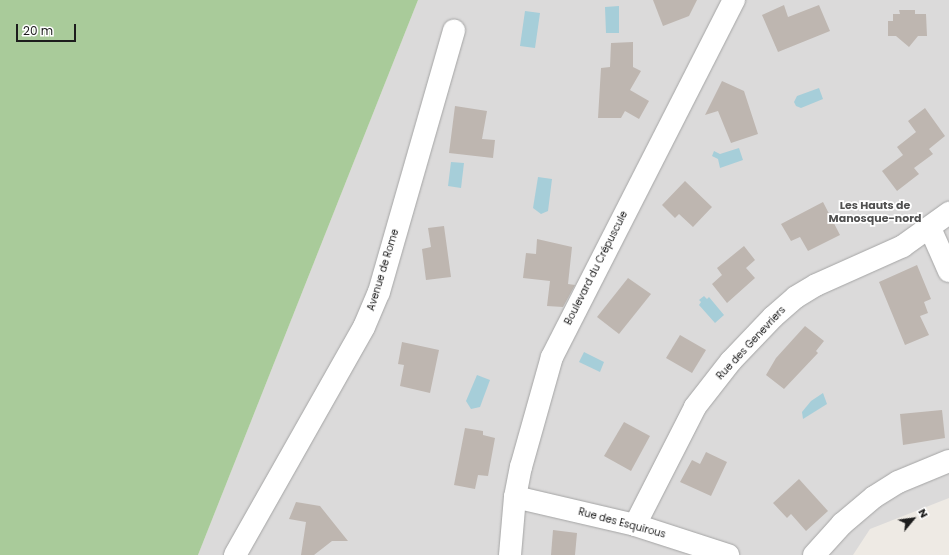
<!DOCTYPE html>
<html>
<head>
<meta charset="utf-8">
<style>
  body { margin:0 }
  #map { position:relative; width:949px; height:555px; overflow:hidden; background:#eeeae4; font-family:Poppins,sans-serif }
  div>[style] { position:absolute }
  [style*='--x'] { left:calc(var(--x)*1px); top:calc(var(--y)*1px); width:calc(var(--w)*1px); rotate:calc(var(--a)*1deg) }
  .residential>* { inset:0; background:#dbdada }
  .forest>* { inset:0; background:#a9cb9a }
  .water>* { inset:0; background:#a6ced9 }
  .building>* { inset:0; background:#beb6b0 }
  .roads { filter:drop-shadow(0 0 1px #a4a4a4) drop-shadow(0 0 1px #a4a4a4) }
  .street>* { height:22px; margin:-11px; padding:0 11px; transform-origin:11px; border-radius:11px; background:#fff }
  span { translate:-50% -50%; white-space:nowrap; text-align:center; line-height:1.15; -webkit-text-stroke:3.5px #fff; paint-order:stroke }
  .street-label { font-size:10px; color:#1d1d1d }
  .neighbourhood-label { font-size:11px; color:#505050; font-weight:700 }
  .north { position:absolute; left:893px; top:499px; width:40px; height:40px; -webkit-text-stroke:3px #fff; paint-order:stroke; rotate:61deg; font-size:11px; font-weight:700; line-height:16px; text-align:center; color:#1d1d1d }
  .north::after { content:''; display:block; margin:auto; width:14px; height:18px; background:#1d1d1d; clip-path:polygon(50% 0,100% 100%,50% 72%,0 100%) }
  .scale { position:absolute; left:16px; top:24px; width:60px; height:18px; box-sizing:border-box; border:2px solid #1d1d1d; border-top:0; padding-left:5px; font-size:12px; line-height:14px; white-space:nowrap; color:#1d1d1d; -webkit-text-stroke:3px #fff; paint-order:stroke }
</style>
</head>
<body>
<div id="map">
  <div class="residential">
    <div style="clip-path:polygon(418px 0,949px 0,949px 498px,870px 529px,853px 555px,198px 555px)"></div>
  </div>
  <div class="forest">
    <div style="clip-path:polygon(0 0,418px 0,198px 555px,0 555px)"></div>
  </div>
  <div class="water">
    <div style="clip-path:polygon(619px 6px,619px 33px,606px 33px,605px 7px)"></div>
    <div style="clip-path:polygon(525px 11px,540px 13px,535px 48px,520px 46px)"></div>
    <div style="clip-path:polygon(819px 88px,823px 99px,801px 108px,796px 106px,794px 102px,797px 96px)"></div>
    <div style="clip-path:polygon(739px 148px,743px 160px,720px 168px,718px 159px,712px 156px,714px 151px,720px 154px)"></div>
    <div style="clip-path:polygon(451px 162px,464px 163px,461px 188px,448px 186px)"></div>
    <div style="clip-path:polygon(538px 177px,552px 179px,548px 211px,541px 214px,533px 208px)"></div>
    <div style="clip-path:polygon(704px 296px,707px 299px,709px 297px,724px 315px,715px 323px,699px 305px,701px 302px,699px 300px)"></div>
    <div style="clip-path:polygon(584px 352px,604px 362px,600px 372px,579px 362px)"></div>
    <div style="clip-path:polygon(477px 375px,490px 380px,480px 407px,471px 409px,466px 401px)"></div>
    <div style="clip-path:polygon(823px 393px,827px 404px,803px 419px,802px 412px,811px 401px)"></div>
  </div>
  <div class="building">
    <div style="clip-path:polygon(653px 0,697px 0,689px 16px,663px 26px)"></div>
    <div style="clip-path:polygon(784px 5px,788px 17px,819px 5px,830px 31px,778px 52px,762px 15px)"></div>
    <div style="clip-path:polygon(899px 10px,915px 10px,915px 14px,926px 14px,927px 36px,918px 36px,909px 47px,896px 36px,888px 36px,888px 21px,893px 21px,893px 14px,900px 14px)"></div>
    <div style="clip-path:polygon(633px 42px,633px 67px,641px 71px,630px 90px,649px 101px,639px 119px,625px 111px,621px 118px,598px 118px,601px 68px,610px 67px,611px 43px)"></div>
    <div style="clip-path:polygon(722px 81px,744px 91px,758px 134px,731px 143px,718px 111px,705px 115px)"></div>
    <div style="clip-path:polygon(455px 106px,487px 111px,482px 139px,495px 140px,493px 158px,449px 153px)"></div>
    <div style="clip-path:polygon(925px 108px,945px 136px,929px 149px,933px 154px,914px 168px,919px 174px,897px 191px,882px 171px,903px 155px,897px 147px,916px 132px,908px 121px)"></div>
    <div style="clip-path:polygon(685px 181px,712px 207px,693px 227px,679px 214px,675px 218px,662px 205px)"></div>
    <div style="clip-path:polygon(823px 202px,840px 235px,808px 251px,800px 237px,791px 241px,781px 224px)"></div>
    <div style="clip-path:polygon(444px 226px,451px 277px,426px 280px,422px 249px,431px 247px,428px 228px)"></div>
    <div style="clip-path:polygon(537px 239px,572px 247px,568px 284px,575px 285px,563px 307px,547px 306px,550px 281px,523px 278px,526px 253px,536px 254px)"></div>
    <div style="clip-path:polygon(744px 246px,755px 260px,746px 268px,755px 278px,727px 303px,712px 284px,722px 275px,717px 268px)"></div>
    <div style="clip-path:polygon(917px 265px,931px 299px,924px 302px,928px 313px,920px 316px,929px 335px,905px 345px,879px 282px)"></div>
    <div style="clip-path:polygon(628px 278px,651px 294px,619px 334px,597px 317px)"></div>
    <div style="clip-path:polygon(805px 326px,824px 341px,816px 351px,818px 353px,784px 389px,766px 375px,776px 358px)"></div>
    <div style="clip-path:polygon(680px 335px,706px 350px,692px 373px,666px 358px)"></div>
    <div style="clip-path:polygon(402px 342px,439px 350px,430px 393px,400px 386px,404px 365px,398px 364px)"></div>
    <div style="clip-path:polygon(942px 410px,945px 438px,903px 445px,900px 414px)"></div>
    <div style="clip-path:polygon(624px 422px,650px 436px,631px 471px,604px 456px)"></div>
    <div style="clip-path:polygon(465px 428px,483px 431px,483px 435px,495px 438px,488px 476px,478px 475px,475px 489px,454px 485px)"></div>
    <div style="clip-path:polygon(706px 452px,727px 462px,711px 496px,680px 482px,692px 460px,700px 464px)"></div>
    <div style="clip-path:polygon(799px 479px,828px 511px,806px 531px,791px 514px,787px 518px,773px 503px)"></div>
    <div style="clip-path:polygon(296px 502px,320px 506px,348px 541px,332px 541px,314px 555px,301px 555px,306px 522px,289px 519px)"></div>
    <div style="clip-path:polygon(553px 530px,577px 533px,575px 555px,551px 555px)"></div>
  </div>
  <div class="roads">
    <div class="street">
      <div style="--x:930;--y:228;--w:47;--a:66.2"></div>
      <div style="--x:515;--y:497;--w:123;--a:13.1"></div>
      <div style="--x:635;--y:525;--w:98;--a:17.9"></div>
      <div style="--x:635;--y:525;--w:132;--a:-63"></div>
      <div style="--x:695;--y:407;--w:58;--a:-52"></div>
      <div style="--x:731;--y:361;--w:61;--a:-46.3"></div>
      <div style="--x:773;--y:317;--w:30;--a:-41"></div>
      <div style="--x:796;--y:297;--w:23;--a:-31"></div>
      <div style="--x:816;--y:285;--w:95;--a:-24.1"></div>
      <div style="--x:903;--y:246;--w:57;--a:-35.7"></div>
      <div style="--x:235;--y:555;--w:262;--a:-60.5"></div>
      <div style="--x:364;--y:327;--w:38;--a:-67"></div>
      <div style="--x:379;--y:292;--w:272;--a:-74"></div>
      <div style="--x:510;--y:555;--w:58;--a:-85.1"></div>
      <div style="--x:515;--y:497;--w:31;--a:-79"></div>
      <div style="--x:521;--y:467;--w:114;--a:-74.3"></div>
      <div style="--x:552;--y:357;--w:401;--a:-63"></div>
      <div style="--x:814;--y:555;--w:42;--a:-47.9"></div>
      <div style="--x:842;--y:524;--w:42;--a:-40.2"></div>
      <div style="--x:874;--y:497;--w:28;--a:-32"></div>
      <div style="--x:898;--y:482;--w:55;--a:-22.4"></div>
    </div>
  </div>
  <div class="street-label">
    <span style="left:596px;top:268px;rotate:-63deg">Boulevard du Crépuscule</span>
    <span style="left:383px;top:270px;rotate:-73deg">Avenue de Rome</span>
    <span style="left:751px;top:343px;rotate:-47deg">Rue des Genevriers</span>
    <span style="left:622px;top:523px;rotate:15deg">Rue des Esquirous</span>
  </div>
  <div class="neighbourhood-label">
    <span style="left:875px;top:212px">Les Hauts de<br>Manosque-nord</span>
  </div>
  <div class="north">N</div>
  <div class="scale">20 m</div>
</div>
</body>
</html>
